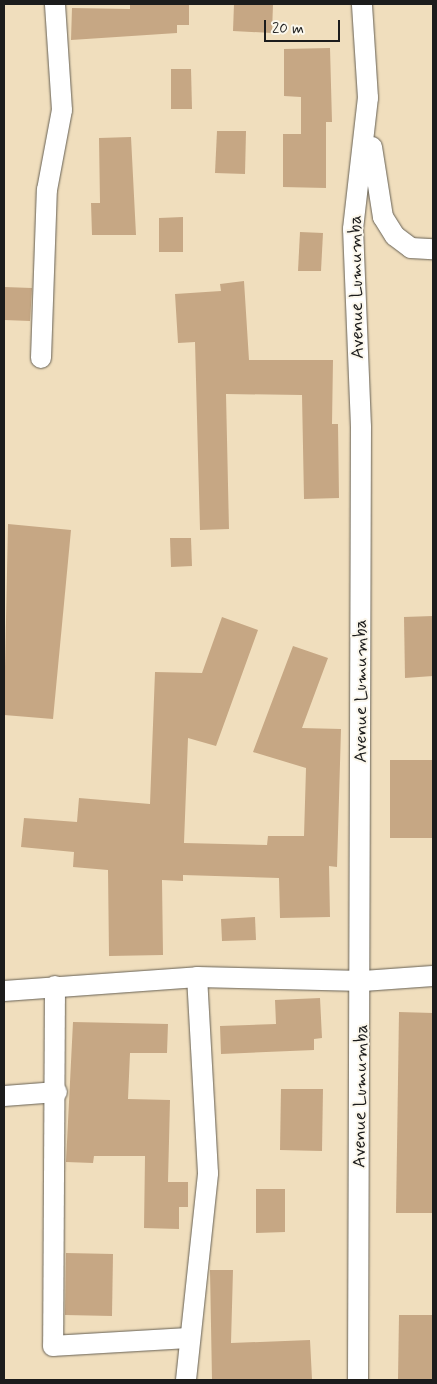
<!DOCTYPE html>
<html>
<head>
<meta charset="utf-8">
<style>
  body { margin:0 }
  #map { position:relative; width:437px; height:1384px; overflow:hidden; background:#f0debd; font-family:Mynerve,sans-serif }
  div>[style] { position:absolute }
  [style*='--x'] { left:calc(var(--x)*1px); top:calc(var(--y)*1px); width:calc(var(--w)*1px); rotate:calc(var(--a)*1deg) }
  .building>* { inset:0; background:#c6a784 }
  .roads { filter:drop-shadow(0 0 1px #666054) drop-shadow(0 0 1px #666054) }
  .street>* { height:20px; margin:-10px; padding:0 10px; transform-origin:10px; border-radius:10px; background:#fff }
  span { translate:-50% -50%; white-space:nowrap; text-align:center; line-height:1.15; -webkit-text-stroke:4px #fbf7ec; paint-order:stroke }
  .street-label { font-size:18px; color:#1c1c1c }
  .frame { position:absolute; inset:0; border:5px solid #1c1c1c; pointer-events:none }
  .scale { position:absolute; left:264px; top:20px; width:76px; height:22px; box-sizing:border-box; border:2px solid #1c1c1c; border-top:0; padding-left:6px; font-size:15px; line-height:18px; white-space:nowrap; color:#1c1c1c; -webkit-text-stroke:4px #fbf7ec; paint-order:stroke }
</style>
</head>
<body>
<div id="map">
  <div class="building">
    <div style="clip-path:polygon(130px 4px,189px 4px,189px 25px,177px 25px,177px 33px,71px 40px,72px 8px,130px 9px)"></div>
    <div style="clip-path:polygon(234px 4px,273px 4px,272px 33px,233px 31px)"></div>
    <div style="clip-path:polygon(330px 48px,332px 122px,326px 122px,326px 188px,283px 187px,283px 134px,301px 134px,301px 97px,284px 96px,284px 49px)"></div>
    <div style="clip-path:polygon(171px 69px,191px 69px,192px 109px,171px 109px)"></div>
    <div style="clip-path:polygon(217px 131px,246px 131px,245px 174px,215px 173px)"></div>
    <div style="clip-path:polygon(131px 137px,136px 235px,92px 235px,91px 203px,100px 203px,99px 138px)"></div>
    <div style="clip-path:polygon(183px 217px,183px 252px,159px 252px,159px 218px)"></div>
    <div style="clip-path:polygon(300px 232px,323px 233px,321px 271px,298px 271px)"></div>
    <div style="clip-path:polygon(244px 281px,249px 360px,333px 360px,332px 424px,338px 424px,339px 498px,304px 499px,302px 395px,226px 394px,229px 529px,200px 530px,195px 342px,178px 343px,175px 294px,221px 291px,220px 284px)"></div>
    <div style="clip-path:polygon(4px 287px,32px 288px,30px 321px,4px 320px)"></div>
    <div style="clip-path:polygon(8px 524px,71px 530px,53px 719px,4px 715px)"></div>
    <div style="clip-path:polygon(170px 538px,191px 538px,192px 566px,171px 567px)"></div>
    <div style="clip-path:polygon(433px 616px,433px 676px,405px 678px,404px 617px)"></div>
    <div style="clip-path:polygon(222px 617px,258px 630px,216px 746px,188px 738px,184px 843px,267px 845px,268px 836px,304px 836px,306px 768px,253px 752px,293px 646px,328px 658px,302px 728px,341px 729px,337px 867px,329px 866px,330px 917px,280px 918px,279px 878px,183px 875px,183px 881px,162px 880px,163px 955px,109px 956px,108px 870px,73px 867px,74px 852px,21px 847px,24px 818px,77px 822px,79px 798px,150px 804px,155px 672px,202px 673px)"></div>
    <div style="clip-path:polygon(390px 760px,433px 760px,433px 838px,390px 838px)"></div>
    <div style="clip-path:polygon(255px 917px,256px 940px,222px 941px,221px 919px)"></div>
    <div style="clip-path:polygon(320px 998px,322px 1038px,314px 1039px,314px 1050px,221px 1054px,220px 1026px,276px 1024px,275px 1000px)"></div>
    <div style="clip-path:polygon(399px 1012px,433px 1013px,433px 1213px,396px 1213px)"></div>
    <div style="clip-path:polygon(73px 1022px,168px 1024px,167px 1053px,130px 1053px,128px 1099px,170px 1100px,168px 1182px,188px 1182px,188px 1207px,179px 1207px,179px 1229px,144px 1228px,145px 1156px,94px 1156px,93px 1163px,66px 1162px)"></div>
    <div style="clip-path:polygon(281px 1089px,323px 1089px,322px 1151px,280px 1150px)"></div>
    <div style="clip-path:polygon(256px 1189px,285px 1189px,285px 1232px,256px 1233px)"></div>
    <div style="clip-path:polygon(66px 1253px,113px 1254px,112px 1316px,65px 1315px)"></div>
    <div style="clip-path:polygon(210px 1270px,233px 1270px,231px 1343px,310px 1340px,312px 1379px,212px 1380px)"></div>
    <div style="clip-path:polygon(399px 1315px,433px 1315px,433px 1380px,398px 1380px)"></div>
  </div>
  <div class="roads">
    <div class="street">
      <div style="--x:372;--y:147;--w:71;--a:81.1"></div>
      <div style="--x:383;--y:217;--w:22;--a:58"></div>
      <div style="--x:395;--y:236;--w:20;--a:37"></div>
      <div style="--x:411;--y:248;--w:22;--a:3"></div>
      <div style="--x:41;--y:358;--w:168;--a:-88"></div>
      <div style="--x:47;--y:190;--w:81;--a:-79.4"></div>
      <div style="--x:62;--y:110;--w:106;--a:-93.8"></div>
      <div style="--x:55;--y:986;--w:360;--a:90.3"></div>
      <div style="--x:53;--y:1346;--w:134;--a:-3.4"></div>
      <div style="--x:4;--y:991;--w:194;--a:-4.1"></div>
      <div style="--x:197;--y:977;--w:166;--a:1.4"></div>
      <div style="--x:363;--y:981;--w:70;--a:-4.1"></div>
      <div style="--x:4;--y:1096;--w:53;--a:-4.3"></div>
      <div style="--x:186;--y:1380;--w:208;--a:-83.9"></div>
      <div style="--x:208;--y:1173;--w:196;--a:-93.2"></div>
      <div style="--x:358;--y:1380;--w:953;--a:-89.82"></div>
      <div style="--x:361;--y:427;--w:198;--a:-92.3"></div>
      <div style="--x:353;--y:229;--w:132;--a:-83.5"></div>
      <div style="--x:368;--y:98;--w:94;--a:-93.7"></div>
    </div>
  </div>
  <div class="street-label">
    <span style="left:357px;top:287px;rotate:-91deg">Avenue Lumumba</span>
    <span style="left:361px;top:691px;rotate:-90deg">Avenue Lumumba</span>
    <span style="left:361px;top:1096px;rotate:-89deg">Avenue Lumumba</span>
  </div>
  <div class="frame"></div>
  <div class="scale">20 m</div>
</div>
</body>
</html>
